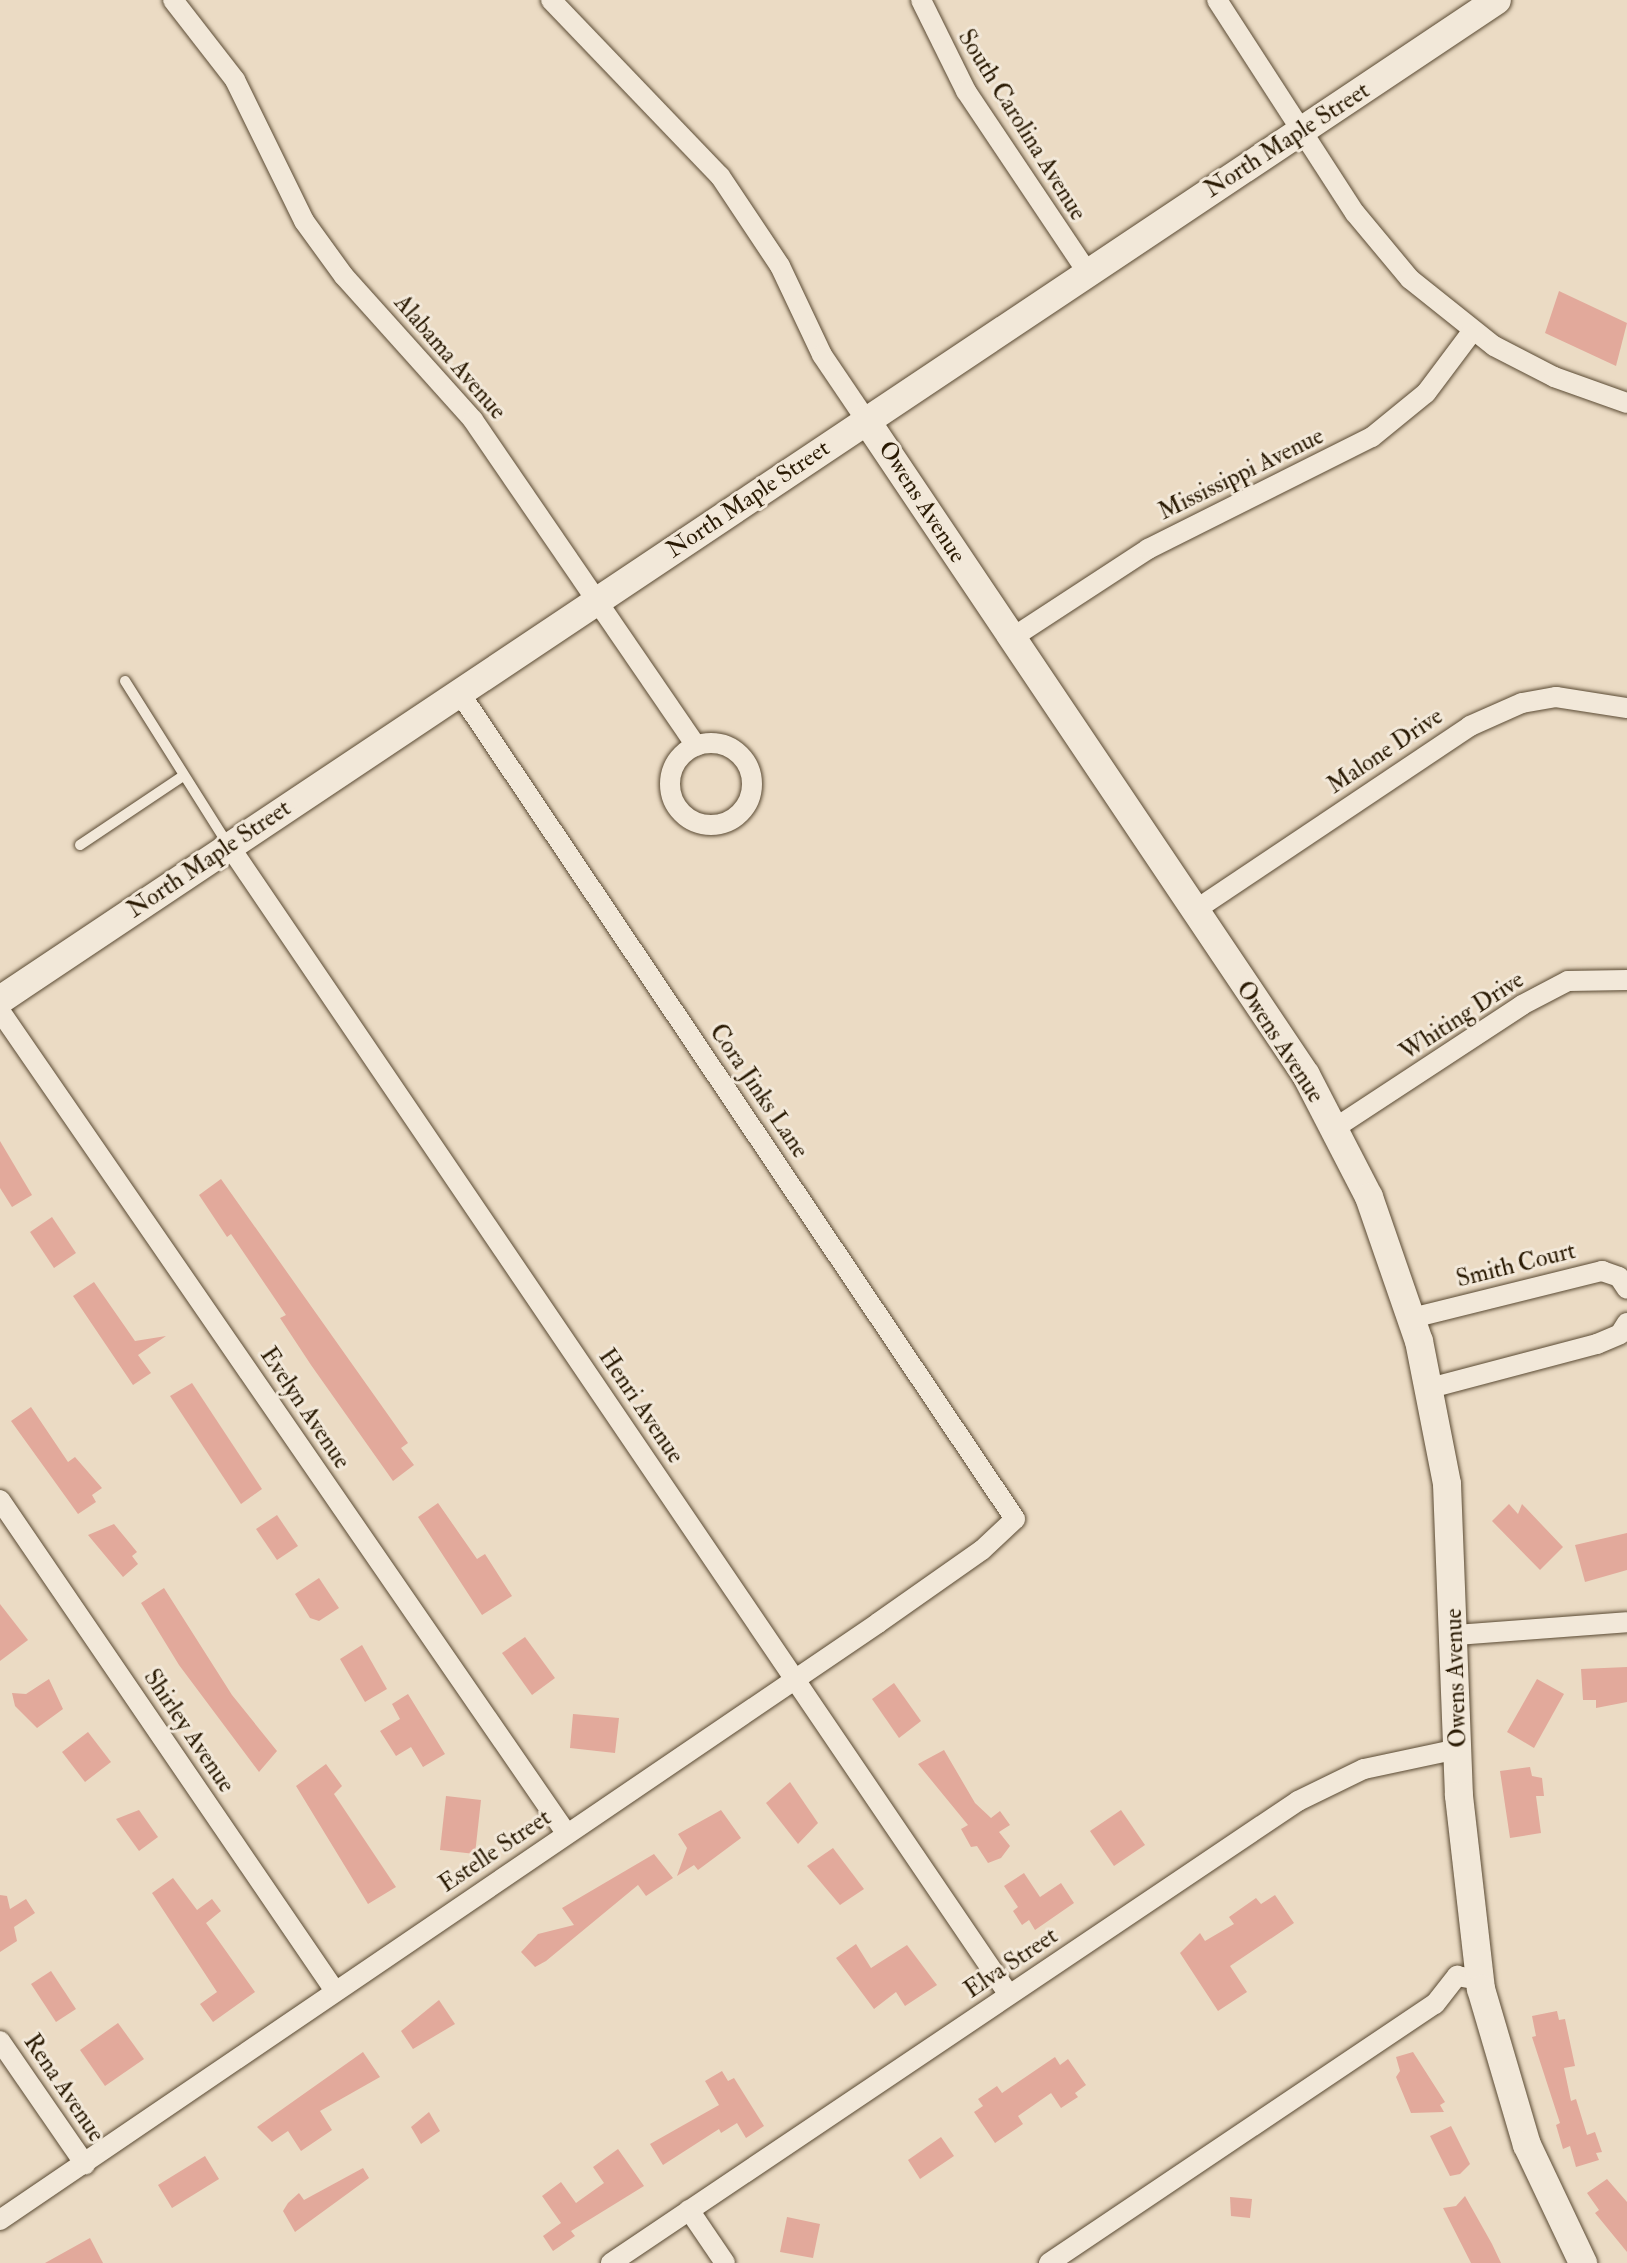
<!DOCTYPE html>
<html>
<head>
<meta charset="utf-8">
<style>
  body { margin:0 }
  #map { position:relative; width:1627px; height:2263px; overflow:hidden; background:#ebdbc4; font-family:"IM FELL Double Pica",serif }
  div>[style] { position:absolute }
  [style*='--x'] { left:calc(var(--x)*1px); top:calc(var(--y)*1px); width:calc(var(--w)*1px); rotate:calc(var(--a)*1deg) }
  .building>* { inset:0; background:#e2a99b }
  .roads { filter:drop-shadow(0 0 2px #5a4a33) drop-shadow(0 0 2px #5a4a33) }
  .lane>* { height:10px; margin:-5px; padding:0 5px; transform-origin:5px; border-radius:5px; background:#f2e8d9 }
  .street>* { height:20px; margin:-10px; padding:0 10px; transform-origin:10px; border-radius:10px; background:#f2e8d9 }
  .street>.ring { margin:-10px; padding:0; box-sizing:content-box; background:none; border:20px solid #f2e8d9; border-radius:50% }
  .secondary>* { height:28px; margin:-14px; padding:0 14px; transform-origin:14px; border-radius:14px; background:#f2e8d9 }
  span { translate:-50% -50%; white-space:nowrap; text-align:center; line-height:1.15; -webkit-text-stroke:6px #f2e8d9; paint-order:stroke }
  .street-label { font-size:24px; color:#2a1a03 }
</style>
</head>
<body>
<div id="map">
  <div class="building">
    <div style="clip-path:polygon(1559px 291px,1627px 323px,1616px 366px,1545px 333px)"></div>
    <div style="clip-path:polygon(0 1141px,32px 1195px,12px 1207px,0 1188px)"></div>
    <div style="clip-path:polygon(221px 1179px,408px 1443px,401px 1448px,414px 1465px,393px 1481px,311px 1365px,280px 1318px,286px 1315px,231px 1234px,227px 1237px,199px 1195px)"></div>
    <div style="clip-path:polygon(52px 1217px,76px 1253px,54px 1268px,30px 1232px)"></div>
    <div style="clip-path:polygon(94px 1282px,135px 1341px,166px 1336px,138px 1355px,151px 1373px,133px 1385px,73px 1296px)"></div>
    <div style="clip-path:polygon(192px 1383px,262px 1489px,241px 1504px,170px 1396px)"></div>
    <div style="clip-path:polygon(31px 1407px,68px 1462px,75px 1457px,102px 1488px,92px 1495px,96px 1502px,78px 1514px,11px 1421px)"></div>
    <div style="clip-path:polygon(438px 1503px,477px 1559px,485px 1554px,512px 1596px,482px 1615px,418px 1517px)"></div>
    <div style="clip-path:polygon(1509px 1504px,1518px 1514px,1522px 1504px,1563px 1547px,1540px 1570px,1492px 1521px)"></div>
    <div style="clip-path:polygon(277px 1515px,298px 1546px,277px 1560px,256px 1529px)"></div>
    <div style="clip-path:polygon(114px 1524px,137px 1552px,132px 1556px,138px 1564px,123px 1577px,88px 1535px)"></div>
    <div style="clip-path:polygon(1627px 1533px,1627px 1570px,1585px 1582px,1575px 1545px)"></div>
    <div style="clip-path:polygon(319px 1578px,339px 1608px,319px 1621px,310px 1618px,295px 1594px)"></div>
    <div style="clip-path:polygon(164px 1588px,232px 1695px,277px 1751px,259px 1772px,179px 1665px,141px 1603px)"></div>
    <div style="clip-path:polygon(0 1604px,28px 1640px,0 1661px)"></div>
    <div style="clip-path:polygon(525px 1637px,555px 1678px,532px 1695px,502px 1653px)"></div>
    <div style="clip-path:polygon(362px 1645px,387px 1689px,365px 1702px,340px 1659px)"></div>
    <div style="clip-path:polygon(1627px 1667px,1627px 1702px,1596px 1708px,1596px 1700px,1583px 1700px,1581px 1669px)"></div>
    <div style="clip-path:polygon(49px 1679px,63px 1709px,37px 1728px,15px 1706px,12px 1693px,26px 1694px)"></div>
    <div style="clip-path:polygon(1537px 1679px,1564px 1694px,1534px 1748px,1507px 1732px)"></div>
    <div style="clip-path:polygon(894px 1683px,921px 1721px,899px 1738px,872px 1699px)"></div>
    <div style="clip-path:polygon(408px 1694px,445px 1754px,423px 1767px,411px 1747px,396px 1756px,380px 1731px,400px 1719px,392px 1704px)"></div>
    <div style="clip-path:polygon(573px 1714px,619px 1718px,615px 1753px,570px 1748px)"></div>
    <div style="clip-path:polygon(88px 1732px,111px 1762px,85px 1782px,62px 1752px)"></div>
    <div style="clip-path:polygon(944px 1750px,975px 1803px,991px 1818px,1000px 1811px,1010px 1825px,999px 1832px,1010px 1846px,1001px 1858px,988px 1863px,977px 1846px,971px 1847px,961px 1829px,968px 1825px,918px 1764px)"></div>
    <div style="clip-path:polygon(326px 1764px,342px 1786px,334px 1794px,396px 1887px,368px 1904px,296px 1786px)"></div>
    <div style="clip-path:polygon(1530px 1767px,1532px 1776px,1542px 1778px,1544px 1796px,1536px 1796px,1541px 1833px,1510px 1838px,1500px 1771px)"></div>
    <div style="clip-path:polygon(790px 1782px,818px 1823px,798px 1844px,766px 1803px)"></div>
    <div style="clip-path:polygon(446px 1796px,481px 1800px,475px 1854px,440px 1850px)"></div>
    <div style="clip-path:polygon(139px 1810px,158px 1837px,139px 1851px,116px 1819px)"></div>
    <div style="clip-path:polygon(721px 1810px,741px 1838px,698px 1870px,694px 1865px,677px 1876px,687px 1848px,678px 1834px)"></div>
    <div style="clip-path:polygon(1121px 1810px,1145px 1845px,1114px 1866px,1090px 1831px)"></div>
    <div style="clip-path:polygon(833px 1848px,864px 1889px,840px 1905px,807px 1866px)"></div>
    <div style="clip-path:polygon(654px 1854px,673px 1878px,646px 1896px,638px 1885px,546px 1961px,535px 1967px,521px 1952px,538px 1934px,574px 1925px,562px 1908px)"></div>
    <div style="clip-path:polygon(1024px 1873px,1040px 1897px,1061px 1883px,1074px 1903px,1035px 1930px,1029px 1920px,1022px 1925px,1013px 1911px,1018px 1907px,1004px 1886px)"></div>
    <div style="clip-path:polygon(173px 1878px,197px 1910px,212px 1899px,221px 1911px,206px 1923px,255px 1992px,213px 2022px,200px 2004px,217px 1992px,152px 1893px)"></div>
    <div style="clip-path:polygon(0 1895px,7px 1896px,10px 1909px,26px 1899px,35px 1913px,14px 1927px,17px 1941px,0 1952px)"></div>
    <div style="clip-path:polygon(1275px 1895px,1294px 1923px,1230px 1966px,1247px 1992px,1218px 2011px,1180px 1953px,1200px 1933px,1205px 1941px,1234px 1924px,1229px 1917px,1256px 1898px,1261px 1904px)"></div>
    <div style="clip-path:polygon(856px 1944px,871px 1968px,907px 1945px,937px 1985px,905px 2006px,896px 1992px,874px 2009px,836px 1958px)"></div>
    <div style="clip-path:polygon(51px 1971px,76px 2009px,56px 2022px,31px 1984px)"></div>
    <div style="clip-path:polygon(439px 2000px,455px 2024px,413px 2049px,401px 2031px)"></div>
    <div style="clip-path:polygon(1557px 2011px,1559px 2020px,1565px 2019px,1575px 2066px,1564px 2068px,1571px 2101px,1576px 2099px,1587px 2135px,1595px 2132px,1602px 2152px,1596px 2153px,1599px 2160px,1576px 2167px,1570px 2146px,1563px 2149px,1556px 2125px,1560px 2123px,1532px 2037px,1536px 2036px,1532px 2016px)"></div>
    <div style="clip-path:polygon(118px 2023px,144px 2059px,105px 2086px,80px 2050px)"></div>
    <div style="clip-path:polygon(363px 2052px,380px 2077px,320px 2111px,332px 2130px,301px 2151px,288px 2131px,272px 2142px,257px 2127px)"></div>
    <div style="clip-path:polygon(1413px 2052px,1445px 2102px,1440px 2105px,1444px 2112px,1411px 2113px,1396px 2077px,1400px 2071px,1396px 2057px)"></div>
    <div style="clip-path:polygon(1055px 2057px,1060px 2065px,1068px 2059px,1086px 2085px,1075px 2093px,1078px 2097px,1061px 2108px,1051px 2093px,1018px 2116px,1023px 2124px,995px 2143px,974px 2112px,983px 2106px,978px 2099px,997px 2086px,1002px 2093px)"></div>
    <div style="clip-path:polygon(722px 2071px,728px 2081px,734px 2078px,764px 2126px,746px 2138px,737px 2123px,721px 2133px,719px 2129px,663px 2165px,650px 2144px,719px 2105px,705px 2081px)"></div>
    <div style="clip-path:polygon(429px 2112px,440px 2131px,421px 2144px,411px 2127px)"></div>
    <div style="clip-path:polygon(1451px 2126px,1470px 2164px,1460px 2174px,1450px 2176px,1430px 2136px)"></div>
    <div style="clip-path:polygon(941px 2137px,954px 2156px,920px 2179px,908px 2160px)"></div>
    <div style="clip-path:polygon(618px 2149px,644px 2186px,571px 2231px,575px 2236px,553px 2251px,543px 2236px,561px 2223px,542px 2196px,561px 2182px,576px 2203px,604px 2183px,593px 2167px)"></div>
    <div style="clip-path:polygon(205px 2156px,219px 2179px,172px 2208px,158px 2185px)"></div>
    <div style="clip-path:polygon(363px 2168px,369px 2178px,295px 2232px,283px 2211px,288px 2203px,299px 2193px,304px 2200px)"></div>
    <div style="clip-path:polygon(1607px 2179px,1627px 2202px,1627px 2252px,1595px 2213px,1599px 2210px,1587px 2193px)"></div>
    <div style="clip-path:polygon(1465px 2196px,1492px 2244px,1501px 2263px,1471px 2263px,1443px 2208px,1456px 2206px)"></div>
    <div style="clip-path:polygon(1230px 2197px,1252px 2199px,1250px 2218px,1231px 2216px)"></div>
    <div style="clip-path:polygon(787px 2217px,820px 2224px,813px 2258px,780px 2252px)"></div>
    <div style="clip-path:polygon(90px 2238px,103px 2263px,45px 2263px)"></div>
  </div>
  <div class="roads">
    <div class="lane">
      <div style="--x:125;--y:681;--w:195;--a:57.8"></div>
      <div style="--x:80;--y:845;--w:124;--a:-33.8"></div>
    </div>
    <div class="street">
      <div style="--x:173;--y:0;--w:101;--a:52.2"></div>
      <div style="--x:235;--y:80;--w:157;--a:63.9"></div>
      <div style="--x:304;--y:221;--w:68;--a:54"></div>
      <div style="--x:344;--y:276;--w:193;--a:48.1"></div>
      <div style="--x:473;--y:420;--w:395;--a:55.6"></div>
      <div style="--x:551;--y:0;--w:244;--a:46.2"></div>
      <div style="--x:720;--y:176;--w:108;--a:56.3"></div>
      <div style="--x:780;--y:266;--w:98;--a:64.7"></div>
      <div style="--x:822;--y:355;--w:78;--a:55.9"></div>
      <div style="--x:921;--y:0;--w:102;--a:63.7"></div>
      <div style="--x:966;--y:91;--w:219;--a:56.2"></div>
      <div style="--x:1217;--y:0;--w:254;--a:57.1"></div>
      <div style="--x:1355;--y:213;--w:86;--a:50.2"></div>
      <div style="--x:1410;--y:279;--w:107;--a:38.6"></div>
      <div style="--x:1494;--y:346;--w:68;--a:27.3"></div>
      <div style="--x:1554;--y:377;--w:77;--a:19.6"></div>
      <div style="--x:1012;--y:638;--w:163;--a:-33.2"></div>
      <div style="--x:1148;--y:549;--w:250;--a:-26.6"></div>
      <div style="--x:1372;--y:437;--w:70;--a:-39.2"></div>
      <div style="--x:1426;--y:393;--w:75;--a:-53.1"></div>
      <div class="ring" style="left:670px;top:743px;width:62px;height:62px"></div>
      <div style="--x:230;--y:847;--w:1387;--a:55.84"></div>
      <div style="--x:1194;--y:911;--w:332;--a:-33.8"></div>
      <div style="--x:1470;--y:726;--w:57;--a:-23.9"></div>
      <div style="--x:1522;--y:703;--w:35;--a:-10"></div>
      <div style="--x:1556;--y:697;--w:72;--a:8.8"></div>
      <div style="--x:0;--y:1011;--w:999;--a:55.44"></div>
      <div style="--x:1335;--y:1128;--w:224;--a:-33.3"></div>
      <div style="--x:1522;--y:1005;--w:52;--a:-27.6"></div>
      <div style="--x:1568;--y:981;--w:59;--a:-1"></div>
      <div style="--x:1412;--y:1318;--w:196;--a:-13.9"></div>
      <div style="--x:1602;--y:1271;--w:18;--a:19"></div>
      <div style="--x:1619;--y:1277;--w:14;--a:56"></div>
      <div style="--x:1430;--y:1388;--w:173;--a:-14.8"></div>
      <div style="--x:1597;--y:1344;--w:25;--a:-23"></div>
      <div style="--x:1620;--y:1334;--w:13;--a:-58"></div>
      <div style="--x:0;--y:1500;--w:594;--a:55.7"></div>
      <div style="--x:1456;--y:1635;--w:171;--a:-4.3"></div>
      <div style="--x:0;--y:2041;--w:150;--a:55.4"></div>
      <div style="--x:689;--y:2210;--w:64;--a:55.8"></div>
      <div style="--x:0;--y:2220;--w:1062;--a:-34.21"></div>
      <div style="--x:878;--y:1623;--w:127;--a:-35.1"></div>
      <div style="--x:982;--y:1550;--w:45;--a:-43.2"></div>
      <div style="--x:1015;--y:1519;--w:997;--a:-123.91"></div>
      <div style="--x:611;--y:2263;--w:828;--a:-33.92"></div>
      <div style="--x:1298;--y:1801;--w:73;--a:-25.9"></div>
      <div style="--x:1364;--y:1769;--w:96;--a:-12"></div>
      <div style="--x:1049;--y:2263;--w:465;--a:-33.9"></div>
      <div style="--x:1435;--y:2004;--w:36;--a:-52"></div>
      <div style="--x:1457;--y:1976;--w:22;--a:10"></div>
    </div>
    <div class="secondary">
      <div style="--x:866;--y:420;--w:789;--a:56.11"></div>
      <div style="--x:1306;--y:1075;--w:137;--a:62.7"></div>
      <div style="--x:1369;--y:1197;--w:152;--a:70.9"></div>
      <div style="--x:1419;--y:1341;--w:146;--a:78.9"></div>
      <div style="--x:1447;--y:1484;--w:312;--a:87.8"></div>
      <div style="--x:1459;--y:1796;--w:194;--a:83.5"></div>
      <div style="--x:1481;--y:1989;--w:163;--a:73.6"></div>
      <div style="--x:1527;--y:2145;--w:131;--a:64.6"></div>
      <div style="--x:0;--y:1000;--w:1800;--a:-33.74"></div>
    </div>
  </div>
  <div class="street-label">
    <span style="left:1022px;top:125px;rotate:58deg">South Carolina Avenue</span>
    <span style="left:1287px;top:140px;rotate:-33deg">North Maple Street</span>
    <span style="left:450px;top:357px;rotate:49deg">Alabama Avenue</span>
    <span style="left:1241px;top:474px;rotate:-26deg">Mississippi Avenue</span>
    <span style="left:748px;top:499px;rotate:-34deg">North Maple Street</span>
    <span style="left:922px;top:502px;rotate:57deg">Owens Avenue</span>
    <span style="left:1385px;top:751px;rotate:-34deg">Malone Drive</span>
    <span style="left:209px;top:859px;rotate:-34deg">North Maple Street</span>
    <span style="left:1462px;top:1016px;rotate:-33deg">Whiting Drive</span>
    <span style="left:1280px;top:1042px;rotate:57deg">Owens Avenue</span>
    <span style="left:759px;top:1091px;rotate:56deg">Cora Jinks Lane</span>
    <span style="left:1516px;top:1265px;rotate:-14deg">Smith Court</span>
    <span style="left:641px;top:1406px;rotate:56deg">Henri Avenue</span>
    <span style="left:305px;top:1408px;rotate:56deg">Evelyn Avenue</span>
    <span style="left:1456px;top:1678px;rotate:-92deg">Owens Avenue</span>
    <span style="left:189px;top:1731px;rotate:56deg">Shirley Avenue</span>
    <span style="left:495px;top:1851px;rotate:-34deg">Estelle Street</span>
    <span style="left:1011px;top:1963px;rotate:-34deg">Elva Street</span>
    <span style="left:64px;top:2088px;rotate:56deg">Rena Avenue</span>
  </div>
</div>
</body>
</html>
